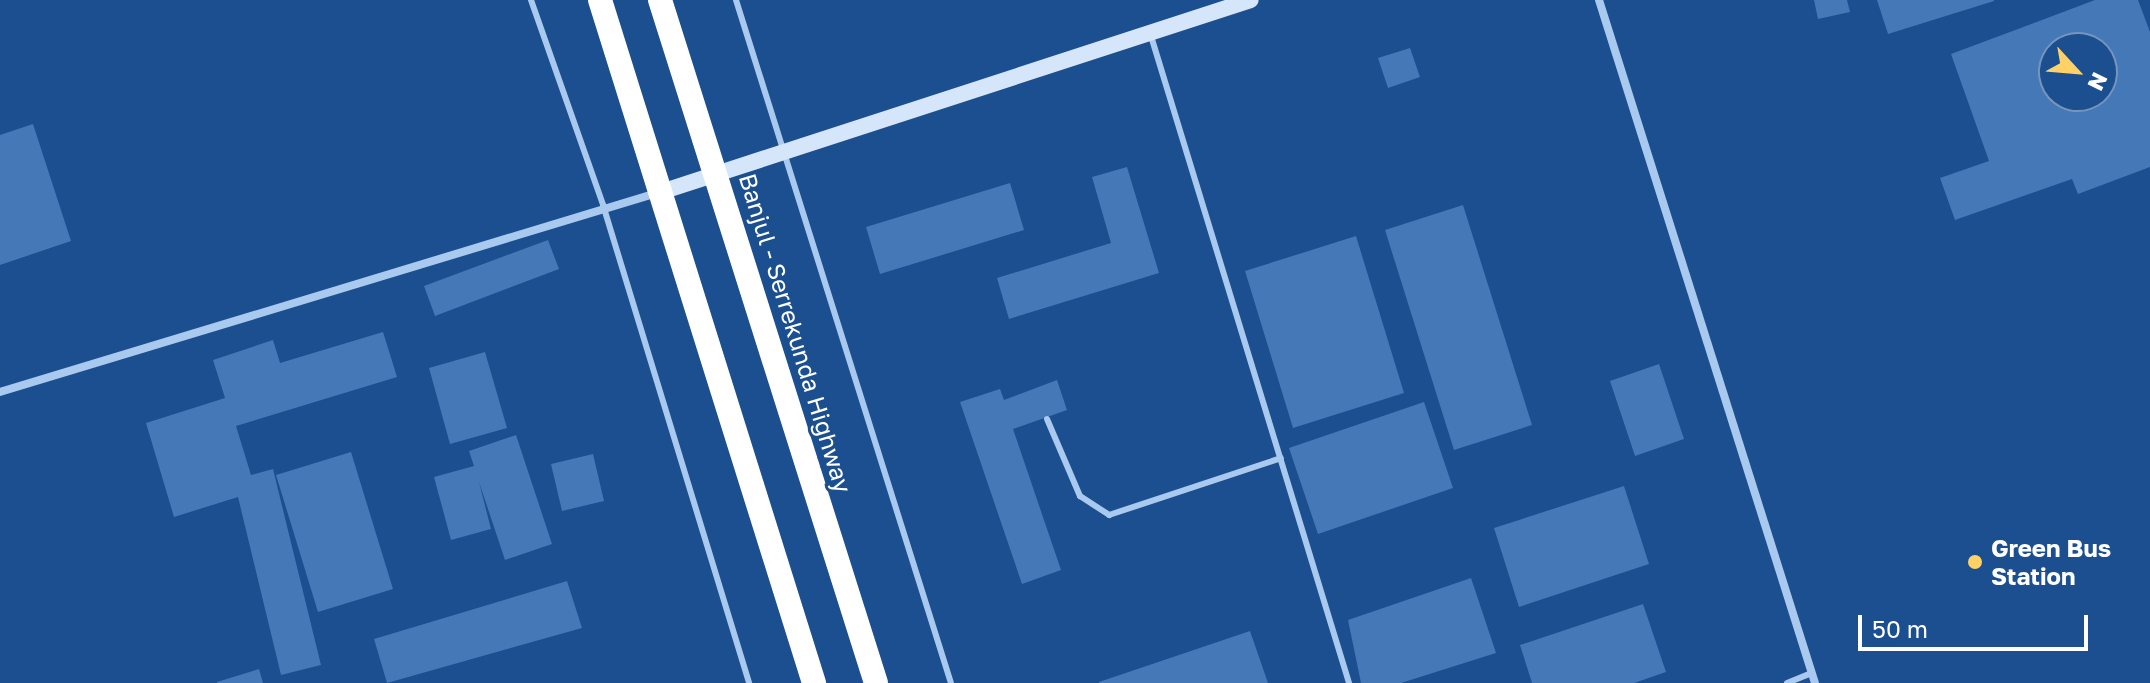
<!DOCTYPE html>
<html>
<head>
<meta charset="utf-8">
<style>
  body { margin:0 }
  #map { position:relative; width:2150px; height:683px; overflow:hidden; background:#1b4f8f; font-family:"Golos Text",sans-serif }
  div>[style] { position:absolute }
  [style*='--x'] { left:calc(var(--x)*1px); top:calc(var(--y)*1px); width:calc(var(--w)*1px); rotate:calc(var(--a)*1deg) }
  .building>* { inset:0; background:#4478b7 }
  .lane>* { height:6px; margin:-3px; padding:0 3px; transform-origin:3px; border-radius:3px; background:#a9c9ee }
  .street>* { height:8px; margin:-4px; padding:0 4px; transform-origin:4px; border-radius:4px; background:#a9c9ee }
  .secondary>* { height:16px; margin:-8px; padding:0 8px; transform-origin:8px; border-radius:8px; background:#d6e6fa }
  .highway>* { height:24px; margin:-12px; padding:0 12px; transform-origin:12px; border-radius:12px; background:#fff }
  .dots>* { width:22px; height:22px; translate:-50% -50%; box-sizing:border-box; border:4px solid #1b4f8f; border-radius:50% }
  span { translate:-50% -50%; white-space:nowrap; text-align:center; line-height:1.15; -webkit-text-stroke:6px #1b4f8f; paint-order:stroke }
  .street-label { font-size:24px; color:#fff }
  .poi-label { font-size:24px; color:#fff; font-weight:700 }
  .left { translate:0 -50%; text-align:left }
  .north { position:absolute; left:2038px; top:32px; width:80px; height:80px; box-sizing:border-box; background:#1b4f8f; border:2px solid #7695bc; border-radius:50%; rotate:116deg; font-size:22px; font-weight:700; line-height:32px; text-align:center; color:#fff }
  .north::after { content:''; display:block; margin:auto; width:28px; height:36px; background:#ffd166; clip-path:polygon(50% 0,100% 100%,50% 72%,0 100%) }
  .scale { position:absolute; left:1858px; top:615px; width:230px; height:36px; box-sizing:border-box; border:4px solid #fff; border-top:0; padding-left:10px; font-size:24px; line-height:28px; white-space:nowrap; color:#fff; -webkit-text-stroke:6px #1b4f8f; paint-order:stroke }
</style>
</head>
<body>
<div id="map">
  <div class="building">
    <div style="clip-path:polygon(1814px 0,1847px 0,1850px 12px,1818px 19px)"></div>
    <div style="clip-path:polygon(1877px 0,1994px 0,1994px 1px,1888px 34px)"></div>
    <div style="clip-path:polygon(evenodd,2095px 0,2138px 0,2150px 32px,2150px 167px,2078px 194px,2072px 179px,1955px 220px,1940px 178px,1989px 161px,1951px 54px,2095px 0,2054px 48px,2102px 48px,2102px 96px,2054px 96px,2054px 48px)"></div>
    <div style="clip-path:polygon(1410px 48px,1420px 77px,1388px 88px,1378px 58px)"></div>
    <div style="clip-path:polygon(33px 124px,71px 241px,0 265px,0 135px)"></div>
    <div style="clip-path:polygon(1127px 167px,1159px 273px,1009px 319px,997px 278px,1111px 243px,1092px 177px)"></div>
    <div style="clip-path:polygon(1010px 183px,1024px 230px,880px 274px,866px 227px)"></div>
    <div style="clip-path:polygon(1463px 205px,1532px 425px,1454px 450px,1385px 230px)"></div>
    <div style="clip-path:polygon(1356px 236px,1404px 393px,1293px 428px,1245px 271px)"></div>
    <div style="clip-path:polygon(548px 240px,559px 269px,435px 316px,424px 286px)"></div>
    <div style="clip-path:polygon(383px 332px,397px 377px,236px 426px,251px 475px,273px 469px,321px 665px,281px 675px,238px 497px,174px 517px,146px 423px,225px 398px,213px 360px,273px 340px,280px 363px)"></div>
    <div style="clip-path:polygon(485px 352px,507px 428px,450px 444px,429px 368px)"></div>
    <div style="clip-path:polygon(1659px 364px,1684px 439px,1635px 456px,1610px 381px)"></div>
    <div style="clip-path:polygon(1057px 380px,1067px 410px,1013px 429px,1061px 570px,1022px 584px,960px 402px,1000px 389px,1004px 400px)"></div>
    <div style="clip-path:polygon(1424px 402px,1453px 488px,1318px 534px,1289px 448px)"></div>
    <div style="clip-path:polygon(516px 435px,552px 544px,505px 560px,479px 482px,491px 529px,451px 540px,434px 477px,474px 466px,469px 451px)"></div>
    <div style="clip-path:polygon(351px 452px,393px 589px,318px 612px,276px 475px)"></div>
    <div style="clip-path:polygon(593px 454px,604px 501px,562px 511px,551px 464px)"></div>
    <div style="clip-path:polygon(1624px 486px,1649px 564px,1519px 607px,1494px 528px)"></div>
    <div style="clip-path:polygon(1471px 578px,1496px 653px,1401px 683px,1361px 683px,1348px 620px)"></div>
    <div style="clip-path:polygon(567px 581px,582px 628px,387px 683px,374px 639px)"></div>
    <div style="clip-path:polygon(1643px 604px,1666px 672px,1634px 683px,1532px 683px,1520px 645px)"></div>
    <div style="clip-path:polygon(1250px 631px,1268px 683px,1099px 683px,1099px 682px)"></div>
    <div style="clip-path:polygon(259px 669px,263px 683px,217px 683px,217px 682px)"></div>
  </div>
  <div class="lane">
    <div style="--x:531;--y:0;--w:217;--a:70.6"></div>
    <div style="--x:603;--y:205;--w:500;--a:73"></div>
    <div style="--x:736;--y:0;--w:716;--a:72.53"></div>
    <div style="--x:1151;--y:36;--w:677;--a:72.98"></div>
    <div style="--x:1047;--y:419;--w:84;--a:66.8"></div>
    <div style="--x:1080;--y:496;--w:35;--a:33"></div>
    <div style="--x:1109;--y:515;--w:181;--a:-18.3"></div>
    <div style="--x:1787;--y:683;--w:27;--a:-22"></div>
  </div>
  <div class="street">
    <div style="--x:1599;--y:0;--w:716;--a:72.45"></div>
    <div style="--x:0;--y:392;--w:686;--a:-16.85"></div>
  </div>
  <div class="secondary">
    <div style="--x:661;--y:192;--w:620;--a:-18.03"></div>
  </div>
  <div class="highway">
    <div style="--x:600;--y:0;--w:716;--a:72.6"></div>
    <div style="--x:660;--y:0;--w:716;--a:72.45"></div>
  </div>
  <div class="dots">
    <div style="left:1975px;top:562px;background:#ffd166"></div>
  </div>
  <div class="street-label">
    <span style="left:796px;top:333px;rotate:73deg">Banjul - Serrekunda Highway</span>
  </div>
  <div class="poi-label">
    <span class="left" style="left:1991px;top:562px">Green Bus<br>Station</span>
  </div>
  <div class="north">N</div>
  <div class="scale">50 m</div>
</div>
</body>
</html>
